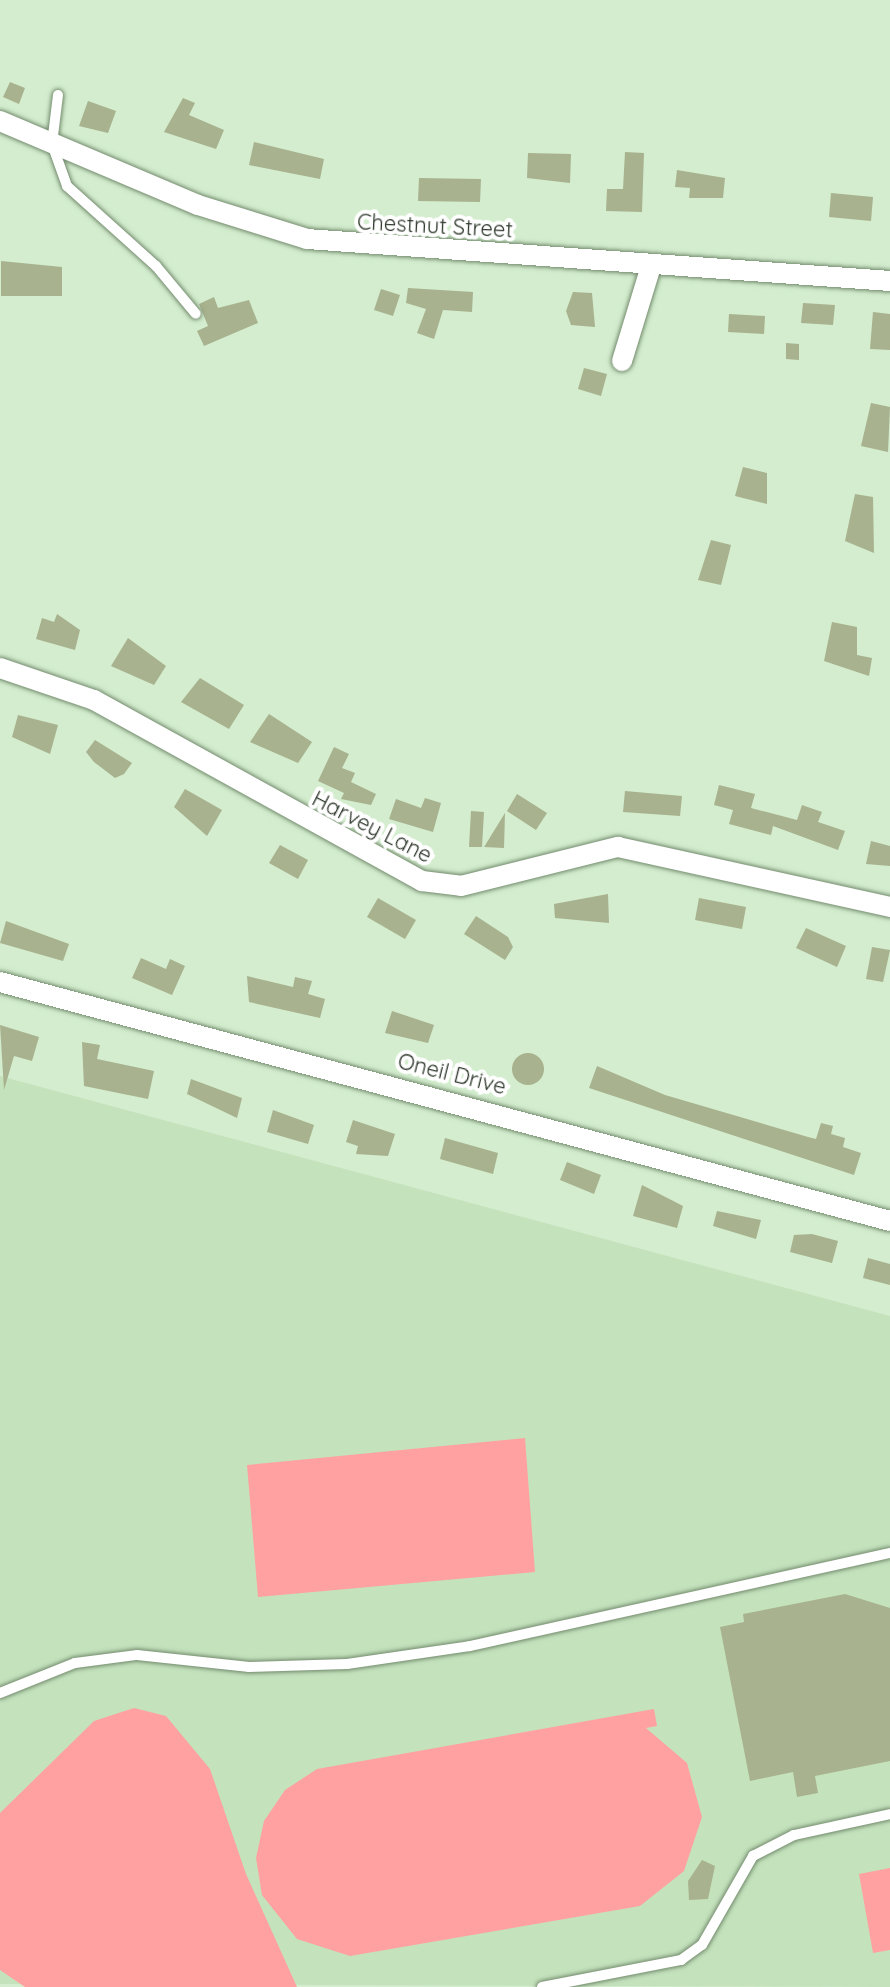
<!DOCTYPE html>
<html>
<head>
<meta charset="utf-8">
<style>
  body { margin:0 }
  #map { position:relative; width:890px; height:1987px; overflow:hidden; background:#d3edce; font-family:Quicksand,sans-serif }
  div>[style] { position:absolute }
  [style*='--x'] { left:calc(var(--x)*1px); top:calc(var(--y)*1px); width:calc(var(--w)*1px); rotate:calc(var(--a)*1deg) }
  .built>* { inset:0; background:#c4e3bd }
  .green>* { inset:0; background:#ffa1a1 }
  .building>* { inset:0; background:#a8b28e }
  .round { border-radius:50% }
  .roads { filter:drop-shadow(0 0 2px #748b6e) drop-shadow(0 0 2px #748b6e) }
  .lane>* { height:10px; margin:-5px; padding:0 5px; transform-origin:5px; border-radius:5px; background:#fff }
  .street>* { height:20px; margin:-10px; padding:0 10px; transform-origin:10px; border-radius:10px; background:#fff }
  span { translate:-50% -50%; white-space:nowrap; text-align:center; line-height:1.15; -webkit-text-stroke:8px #fff; paint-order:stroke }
  .street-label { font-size:22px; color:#2e382c }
</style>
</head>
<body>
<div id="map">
  <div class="built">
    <div style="clip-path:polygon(0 1076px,890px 1316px,890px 1987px,0 1984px)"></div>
  </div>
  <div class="green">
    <div style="clip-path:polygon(525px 1438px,535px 1572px,258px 1597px,247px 1465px)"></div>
    <div style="clip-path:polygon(134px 1708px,166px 1716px,210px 1769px,246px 1874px,297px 1987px,25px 1987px,0 1970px,0 1813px,94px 1721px)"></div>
    <div style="clip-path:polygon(654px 1709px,657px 1726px,646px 1728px,687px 1763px,702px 1817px,684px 1871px,640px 1906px,350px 1956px,297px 1939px,262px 1895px,256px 1858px,264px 1821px,285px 1790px,317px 1769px)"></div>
    <div style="clip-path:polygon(890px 1868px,890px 1950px,873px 1953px,859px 1874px)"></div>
  </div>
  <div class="building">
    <div style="clip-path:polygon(10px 82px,25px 88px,19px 104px,3px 97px)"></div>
    <div style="clip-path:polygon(183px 98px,195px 103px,189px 115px,224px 130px,216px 149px,164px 132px)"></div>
    <div style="clip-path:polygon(88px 101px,116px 111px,108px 133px,79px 126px)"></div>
    <div style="clip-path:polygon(254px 142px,324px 159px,320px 179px,249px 165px)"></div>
    <div style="clip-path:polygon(625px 152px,644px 153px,642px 212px,606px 211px,607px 189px,623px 189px)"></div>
    <div style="clip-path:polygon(528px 153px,571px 154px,570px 183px,527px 178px)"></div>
    <div style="clip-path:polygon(677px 170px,725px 178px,723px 198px,689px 198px,690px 188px,675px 187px)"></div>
    <div style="clip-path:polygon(419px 178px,481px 179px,480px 202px,418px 201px)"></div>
    <div style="clip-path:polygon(831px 193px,873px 197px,871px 221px,829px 217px)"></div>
    <div style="clip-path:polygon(1px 261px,62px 267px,62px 296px,1px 296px)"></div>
    <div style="clip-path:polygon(408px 288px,473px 292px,472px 312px,443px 310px,434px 339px,417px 333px,426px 309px,406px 303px)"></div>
    <div style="clip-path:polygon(381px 289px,400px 295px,393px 316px,374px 310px)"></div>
    <div style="clip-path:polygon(573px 292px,592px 293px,595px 327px,571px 325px,566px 311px)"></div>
    <div style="clip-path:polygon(214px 297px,218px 308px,249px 300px,258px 323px,204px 346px,197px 331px,208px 326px,199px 304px)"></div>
    <div style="clip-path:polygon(803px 303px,835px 305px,833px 325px,801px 323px)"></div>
    <div style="clip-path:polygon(873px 312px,890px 314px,890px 350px,870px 349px)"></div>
    <div style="clip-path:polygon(729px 314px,765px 316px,764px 334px,728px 332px)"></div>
    <div style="clip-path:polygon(786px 343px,799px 344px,799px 360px,786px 359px)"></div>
    <div style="clip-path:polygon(584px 368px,607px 374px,601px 396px,578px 389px)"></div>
    <div style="clip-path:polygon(871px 403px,890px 407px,888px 452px,861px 446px)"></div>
    <div style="clip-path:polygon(743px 467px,767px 473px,767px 504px,735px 496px)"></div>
    <div style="clip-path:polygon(855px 494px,873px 497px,874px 553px,845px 541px)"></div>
    <div style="clip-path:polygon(711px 540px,731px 545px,721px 585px,698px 580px)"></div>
    <div style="clip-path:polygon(57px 614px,80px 630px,75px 650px,36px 639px,42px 618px,54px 622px)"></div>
    <div style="clip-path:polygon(832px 622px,857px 627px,857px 655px,872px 658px,869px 676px,824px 661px)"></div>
    <div style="clip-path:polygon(128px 638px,166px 666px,154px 685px,111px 666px)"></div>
    <div style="clip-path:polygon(200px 678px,244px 705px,229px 729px,181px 702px)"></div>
    <div style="clip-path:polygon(269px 714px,312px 742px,298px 763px,250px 742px)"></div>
    <div style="clip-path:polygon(18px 715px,58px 725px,50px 754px,12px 737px)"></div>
    <div style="clip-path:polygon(95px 740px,132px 763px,124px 774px,115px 778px,94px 762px,86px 752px)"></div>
    <div style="clip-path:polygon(334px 747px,349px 754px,342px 768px,355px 773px,351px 782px,376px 794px,371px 805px,341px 799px,344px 793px,318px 781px)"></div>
    <div style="clip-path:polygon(719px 785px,755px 794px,751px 808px,797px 820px,802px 805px,822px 812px,818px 822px,845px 831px,838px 850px,773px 826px,771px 835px,729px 824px,733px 810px,714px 805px)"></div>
    <div style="clip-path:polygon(185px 789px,222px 810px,207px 836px,174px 807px)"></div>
    <div style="clip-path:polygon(625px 791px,682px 796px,680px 816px,623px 812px)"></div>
    <div style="clip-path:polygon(517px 794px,547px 813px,536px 830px,507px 811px)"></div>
    <div style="clip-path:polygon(425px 798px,441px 803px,433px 832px,389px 819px,396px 799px,421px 808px)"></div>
    <div style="clip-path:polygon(471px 811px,484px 812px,482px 847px,469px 847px)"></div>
    <div style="clip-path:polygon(505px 813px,504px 848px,484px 847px)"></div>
    <div style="clip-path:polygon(871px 841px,890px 846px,890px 866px,866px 864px)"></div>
    <div style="clip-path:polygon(280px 845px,308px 860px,298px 879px,269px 863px)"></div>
    <div style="clip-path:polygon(608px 894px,609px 923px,555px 918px,554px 904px)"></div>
    <div style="clip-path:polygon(378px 898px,416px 920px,405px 939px,367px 917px)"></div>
    <div style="clip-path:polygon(699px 898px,746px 907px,742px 929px,695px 920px)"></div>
    <div style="clip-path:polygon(476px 916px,508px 937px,513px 947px,505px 960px,464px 934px)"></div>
    <div style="clip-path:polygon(6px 921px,69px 944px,63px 961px,0 943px)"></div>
    <div style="clip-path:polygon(806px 928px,846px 946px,837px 967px,796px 948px)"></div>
    <div style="clip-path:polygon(872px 947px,890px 950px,883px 982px,866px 979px)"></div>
    <div style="clip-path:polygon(141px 958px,166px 969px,170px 959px,185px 966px,172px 995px,132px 978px)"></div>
    <div style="clip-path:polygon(247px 976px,293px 987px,295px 977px,312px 981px,308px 994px,325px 999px,320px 1018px,249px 1002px)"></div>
    <div style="clip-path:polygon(392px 1011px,434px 1025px,428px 1043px,385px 1033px)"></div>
    <div style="clip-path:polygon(0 1025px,39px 1037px,32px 1061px,14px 1056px,4px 1090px)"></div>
    <div style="clip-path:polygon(82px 1042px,100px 1045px,97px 1059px,154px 1071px,148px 1099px,84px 1086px)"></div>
    <div class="round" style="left:512px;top:1053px;width:32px;height:32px"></div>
    <div style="clip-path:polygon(597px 1066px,665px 1095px,808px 1137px,816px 1139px,821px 1123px,833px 1126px,831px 1134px,845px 1138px,843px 1147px,861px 1153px,854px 1175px,589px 1088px)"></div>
    <div style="clip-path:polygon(191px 1079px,242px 1098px,237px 1118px,187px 1094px)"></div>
    <div style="clip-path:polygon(273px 1110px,314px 1125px,308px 1144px,267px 1132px)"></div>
    <div style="clip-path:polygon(353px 1120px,395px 1134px,388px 1156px,356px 1154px,358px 1146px,346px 1142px)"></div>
    <div style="clip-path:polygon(445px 1138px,498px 1153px,493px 1174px,440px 1159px)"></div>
    <div style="clip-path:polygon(567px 1162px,601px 1175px,594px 1194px,560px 1180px)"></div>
    <div style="clip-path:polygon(642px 1185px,683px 1206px,677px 1228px,633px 1216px)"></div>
    <div style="clip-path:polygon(717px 1211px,761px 1220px,756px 1239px,713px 1226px)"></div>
    <div style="clip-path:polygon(812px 1234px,838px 1241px,832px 1263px,790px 1252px,794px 1235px)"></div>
    <div style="clip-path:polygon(868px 1258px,890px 1264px,890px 1285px,863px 1278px)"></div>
    <div style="clip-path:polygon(845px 1594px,890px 1608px,890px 1761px,815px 1776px,818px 1793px,797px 1797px,793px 1772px,750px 1781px,720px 1627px,744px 1622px,743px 1614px)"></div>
    <div style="clip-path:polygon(702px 1860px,715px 1866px,708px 1899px,689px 1900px,688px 1881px)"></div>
  </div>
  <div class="roads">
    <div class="lane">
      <div style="--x:58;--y:95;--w:49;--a:97"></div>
      <div style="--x:52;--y:144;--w:45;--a:70.3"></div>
      <div style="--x:67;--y:186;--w:120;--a:42"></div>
      <div style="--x:156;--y:266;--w:62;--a:50.2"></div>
      <div style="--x:0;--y:1693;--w:81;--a:-21.8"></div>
      <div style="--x:75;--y:1663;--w:63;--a:-7.4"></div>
      <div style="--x:137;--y:1655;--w:113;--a:6.1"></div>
      <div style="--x:249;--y:1667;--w:98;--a:-1.8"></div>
      <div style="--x:347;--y:1664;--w:124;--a:-8.3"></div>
      <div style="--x:470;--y:1646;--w:430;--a:-12.5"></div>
      <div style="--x:542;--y:1987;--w:142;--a:-11"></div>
      <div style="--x:681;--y:1960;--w:26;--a:-36"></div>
      <div style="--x:702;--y:1945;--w:103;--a:-60.2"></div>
      <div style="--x:753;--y:1856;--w:46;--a:-27.1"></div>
      <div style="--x:794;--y:1835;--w:98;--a:-12.3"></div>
    </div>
    <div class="street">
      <div style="--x:0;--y:121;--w:215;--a:23"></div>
      <div style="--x:198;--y:205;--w:114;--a:17.3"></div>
      <div style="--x:307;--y:239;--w:585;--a:4.12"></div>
      <div style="--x:622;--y:361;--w:99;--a:-73"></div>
      <div style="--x:0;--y:668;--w:99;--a:18.8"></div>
      <div style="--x:94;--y:700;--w:375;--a:28.9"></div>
      <div style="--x:422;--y:881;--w:39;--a:7"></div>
      <div style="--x:461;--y:886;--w:162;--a:-14"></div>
      <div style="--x:618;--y:847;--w:279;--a:12.4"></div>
      <div style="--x:0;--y:982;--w:922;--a:15.03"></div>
    </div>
  </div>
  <div class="street-label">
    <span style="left:435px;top:226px;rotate:3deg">Chestnut Street</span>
    <span style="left:372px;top:827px;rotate:27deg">Harvey Lane</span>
    <span style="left:452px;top:1074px;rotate:14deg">Oneil Drive</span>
  </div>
</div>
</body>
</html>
